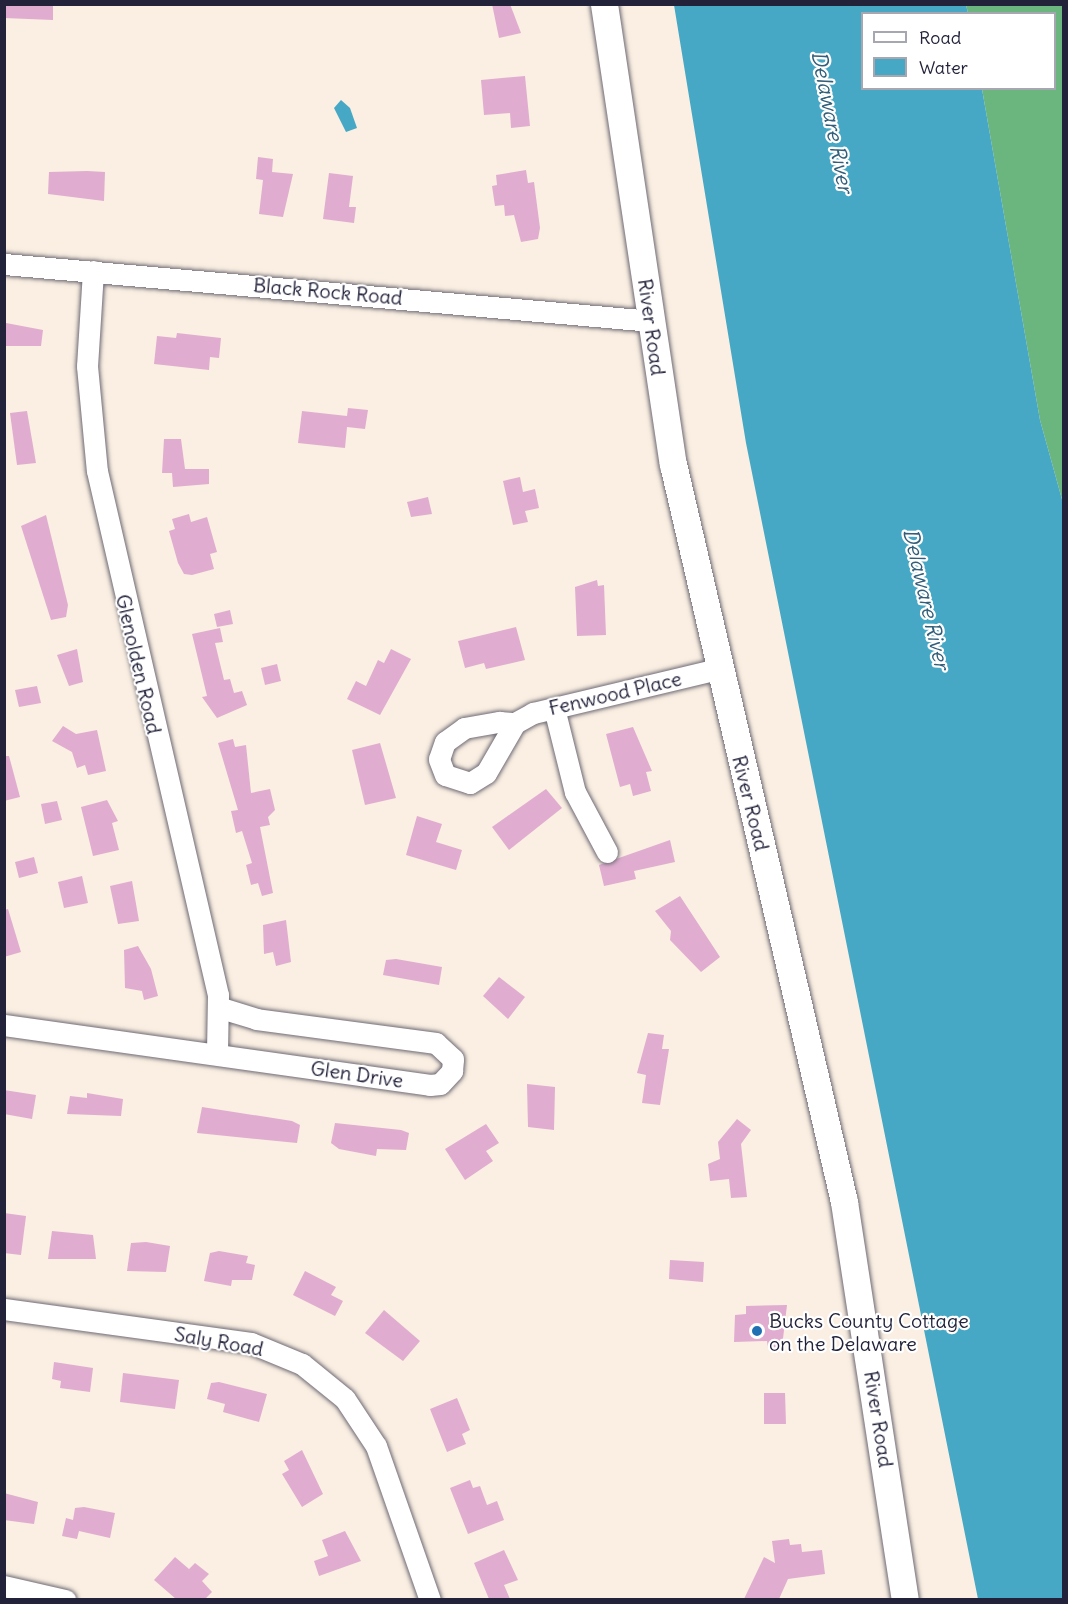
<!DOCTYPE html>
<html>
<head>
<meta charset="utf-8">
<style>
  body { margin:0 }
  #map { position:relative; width:1068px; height:1604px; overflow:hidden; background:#faefe2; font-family:Delius,sans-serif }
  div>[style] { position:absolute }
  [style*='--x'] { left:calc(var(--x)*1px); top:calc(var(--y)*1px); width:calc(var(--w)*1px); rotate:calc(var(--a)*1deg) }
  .forest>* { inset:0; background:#6bb67e }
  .water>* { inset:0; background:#46a8c5 }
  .building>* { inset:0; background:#e0add0 }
  .roads { filter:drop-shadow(0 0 2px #6e6a75) drop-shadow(0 0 2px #6e6a75) }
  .minor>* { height:21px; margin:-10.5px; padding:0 10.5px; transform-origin:10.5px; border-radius:10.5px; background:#fff }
  .major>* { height:27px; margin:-13.5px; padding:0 13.5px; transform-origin:13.5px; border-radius:13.5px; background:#fff }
  .dots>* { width:16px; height:16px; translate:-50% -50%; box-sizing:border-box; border:3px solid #fff; border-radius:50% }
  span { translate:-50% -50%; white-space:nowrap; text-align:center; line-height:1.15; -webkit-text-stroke:4.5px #fff; paint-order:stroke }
  .street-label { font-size:20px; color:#22223b }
  .poi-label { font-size:20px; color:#22223b }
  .left { translate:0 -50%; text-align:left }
  .water-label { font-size:21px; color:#325e79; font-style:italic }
  .frame { position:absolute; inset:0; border:6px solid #22223b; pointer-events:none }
  .legend { position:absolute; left:861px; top:12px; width:195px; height:78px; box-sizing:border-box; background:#fff; border:2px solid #a7a7b1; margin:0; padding:8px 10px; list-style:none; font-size:18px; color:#22223b }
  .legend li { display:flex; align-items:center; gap:12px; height:30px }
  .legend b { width:30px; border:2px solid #a7a7b1 }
</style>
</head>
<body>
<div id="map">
  <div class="forest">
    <div style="clip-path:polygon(966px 5px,1063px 5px,1063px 503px,1040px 420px,982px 89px,1054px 88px,1054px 14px,968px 13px)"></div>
  </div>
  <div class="water">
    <div style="clip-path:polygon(674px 5px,966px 5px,968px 13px,862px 14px,862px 88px,982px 89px,1040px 420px,1063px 503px,1063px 1599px,978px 1599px,746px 443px)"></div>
    <div style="clip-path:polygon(341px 100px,350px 108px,357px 128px,346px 132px,334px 108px)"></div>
  </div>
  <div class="building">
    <div style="clip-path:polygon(4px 4px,53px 4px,53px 20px,4px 18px)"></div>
    <div style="clip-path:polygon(492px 4px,510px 4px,521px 33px,499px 38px)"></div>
    <div style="clip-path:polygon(525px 76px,530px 126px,511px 128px,510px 113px,484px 115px,481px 80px)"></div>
    <div style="clip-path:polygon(258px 157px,273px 159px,272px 172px,293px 174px,283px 217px,259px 214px,263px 180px,256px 179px)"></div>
    <div style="clip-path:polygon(526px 170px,528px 183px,534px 182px,540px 228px,538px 239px,521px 242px,514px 215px,505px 216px,504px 205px,495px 206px,492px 186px,497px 185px,496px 175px)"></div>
    <div style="clip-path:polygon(87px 171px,105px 172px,104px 201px,48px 194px,49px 172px)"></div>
    <div style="clip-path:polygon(329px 173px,353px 176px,349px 207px,356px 207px,354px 223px,323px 219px)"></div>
    <div style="clip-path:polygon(6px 323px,43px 330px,41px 346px,4px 346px)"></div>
    <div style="clip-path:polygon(177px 333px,221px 338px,219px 358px,210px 357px,209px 370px,154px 364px,157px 336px,176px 338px)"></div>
    <div style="clip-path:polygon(348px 408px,368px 410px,365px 429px,347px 427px,345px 448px,298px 443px,302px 411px,347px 416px)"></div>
    <div style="clip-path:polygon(27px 411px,36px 463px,17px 465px,10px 413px)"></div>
    <div style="clip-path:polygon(164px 439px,181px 439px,185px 469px,209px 469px,209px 484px,173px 487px,172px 473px,162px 473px)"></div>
    <div style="clip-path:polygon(520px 477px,523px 492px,535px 489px,539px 508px,525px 511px,528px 522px,513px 525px,503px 481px)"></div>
    <div style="clip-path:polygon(428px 497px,432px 514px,411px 517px,407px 502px)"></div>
    <div style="clip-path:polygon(189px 514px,191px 522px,207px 517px,217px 552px,210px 554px,214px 569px,192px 575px,184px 574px,178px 563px,169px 531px,175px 529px,172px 519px)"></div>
    <div style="clip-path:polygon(46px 515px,68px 605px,66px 617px,51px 620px,21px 526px)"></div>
    <div style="clip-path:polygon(597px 580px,598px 586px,604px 585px,606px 635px,577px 636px,575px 587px)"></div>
    <div style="clip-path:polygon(230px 610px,233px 624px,217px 627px,214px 614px)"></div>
    <div style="clip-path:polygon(516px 627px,525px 660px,486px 669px,484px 663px,465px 668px,458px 641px)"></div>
    <div style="clip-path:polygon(220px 628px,223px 642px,215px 643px,224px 680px,230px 679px,234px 693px,242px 691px,247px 705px,217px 718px,202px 697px,207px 696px,192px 634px)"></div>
    <div style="clip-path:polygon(77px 649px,83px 682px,69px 686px,57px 655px)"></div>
    <div style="clip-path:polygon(391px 649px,411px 659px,380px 715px,347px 699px,356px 681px,366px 686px,378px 660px,384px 663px)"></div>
    <div style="clip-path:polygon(277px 664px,281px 681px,265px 685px,261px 668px)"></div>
    <div style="clip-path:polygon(37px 686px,41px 703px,19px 707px,15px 690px)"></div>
    <div style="clip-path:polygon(63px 726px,76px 734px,97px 730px,106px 771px,88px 775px,85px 765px,77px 768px,72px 752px,52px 741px)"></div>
    <div style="clip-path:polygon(633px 727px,652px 771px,646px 772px,651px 791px,633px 796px,630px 784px,620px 787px,606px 734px)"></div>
    <div style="clip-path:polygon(233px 739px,235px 747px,246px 745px,251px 793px,270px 789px,275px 810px,268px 817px,270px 825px,260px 827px,273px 893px,262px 896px,258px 883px,251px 885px,246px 865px,252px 863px,242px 831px,236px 833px,231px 811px,238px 810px,218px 743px)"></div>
    <div style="clip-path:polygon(380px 743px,396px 798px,365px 805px,352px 750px)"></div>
    <div style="clip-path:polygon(4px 756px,9px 756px,20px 797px,4px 801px)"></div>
    <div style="clip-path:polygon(546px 789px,562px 808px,509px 850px,492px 827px)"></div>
    <div style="clip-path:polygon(107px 800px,118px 821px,112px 823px,119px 850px,93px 856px,81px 807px)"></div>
    <div style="clip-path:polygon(57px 801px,62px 820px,45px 824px,41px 804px)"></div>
    <div style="clip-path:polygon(417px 816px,442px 824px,436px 842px,462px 850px,456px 870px,406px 855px)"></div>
    <div style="clip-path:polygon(670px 840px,675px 862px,634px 871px,636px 879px,604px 886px,599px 865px)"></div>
    <div style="clip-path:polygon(34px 857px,38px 873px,19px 878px,15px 862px)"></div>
    <div style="clip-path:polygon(82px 876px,88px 903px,64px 908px,58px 882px)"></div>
    <div style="clip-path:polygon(132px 881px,139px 921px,118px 924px,110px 886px)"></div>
    <div style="clip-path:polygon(680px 896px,720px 957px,701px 972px,670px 940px,671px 931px,655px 911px)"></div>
    <div style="clip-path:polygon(8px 909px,21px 952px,4px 957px,4px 910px)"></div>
    <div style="clip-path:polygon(286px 920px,291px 962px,276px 966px,273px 952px,264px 954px,263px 925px)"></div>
    <div style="clip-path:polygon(138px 946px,151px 969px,158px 996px,144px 1000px,142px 991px,125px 988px,124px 950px)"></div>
    <div style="clip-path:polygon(396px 959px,442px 967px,439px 985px,383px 975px,386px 960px)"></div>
    <div style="clip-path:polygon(499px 977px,525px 997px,508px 1019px,483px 996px)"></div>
    <div style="clip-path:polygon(648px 1033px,664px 1035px,662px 1049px,669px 1049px,660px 1105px,642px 1103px,646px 1075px,637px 1073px)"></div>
    <div style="clip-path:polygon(527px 1084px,555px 1087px,554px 1130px,528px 1127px)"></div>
    <div style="clip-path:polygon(4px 1090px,36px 1095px,32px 1119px,4px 1114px)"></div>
    <div style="clip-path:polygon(87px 1093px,123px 1099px,121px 1116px,67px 1114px,70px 1096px,87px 1098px)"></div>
    <div style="clip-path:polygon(202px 1107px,292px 1121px,300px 1125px,297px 1143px,197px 1133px)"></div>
    <div style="clip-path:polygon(737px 1119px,751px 1130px,741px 1144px,747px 1197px,731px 1198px,729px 1179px,710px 1181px,708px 1164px,720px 1159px,718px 1142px)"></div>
    <div style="clip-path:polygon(335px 1123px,401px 1130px,409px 1133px,406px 1150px,377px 1149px,376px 1156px,339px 1149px,331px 1143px)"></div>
    <div style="clip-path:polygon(486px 1124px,499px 1143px,486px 1151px,493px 1161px,465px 1180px,445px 1149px)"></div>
    <div style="clip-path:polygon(4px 1213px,26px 1216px,21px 1255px,4px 1253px)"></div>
    <div style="clip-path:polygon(52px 1231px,93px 1235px,96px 1259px,48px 1259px)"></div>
    <div style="clip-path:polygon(146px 1242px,170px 1246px,166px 1272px,127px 1271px,131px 1243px)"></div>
    <div style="clip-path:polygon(219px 1251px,248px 1256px,246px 1263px,255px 1265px,252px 1280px,232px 1280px,231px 1286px,204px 1281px,210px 1253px)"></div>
    <div style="clip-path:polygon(670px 1260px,704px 1262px,703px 1282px,669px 1279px)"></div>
    <div style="clip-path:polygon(305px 1271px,336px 1287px,331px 1295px,343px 1301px,335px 1316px,293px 1295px)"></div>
    <div style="clip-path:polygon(787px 1305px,782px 1347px,768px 1348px,767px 1341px,734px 1342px,735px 1315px,746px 1314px,746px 1306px)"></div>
    <div style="clip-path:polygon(384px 1310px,420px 1341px,403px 1361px,365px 1333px)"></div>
    <div style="clip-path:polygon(54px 1362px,93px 1368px,90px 1392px,60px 1388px,61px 1381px,52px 1379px)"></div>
    <div style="clip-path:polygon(123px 1373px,179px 1380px,175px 1409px,120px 1402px)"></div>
    <div style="clip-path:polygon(219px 1382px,267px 1394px,259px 1422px,223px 1412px,225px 1404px,207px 1399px,211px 1383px)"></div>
    <div style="clip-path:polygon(764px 1393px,785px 1393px,786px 1424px,764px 1424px)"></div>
    <div style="clip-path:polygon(457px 1398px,470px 1430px,462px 1434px,466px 1444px,447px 1452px,430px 1409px)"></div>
    <div style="clip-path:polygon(302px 1450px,323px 1494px,302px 1507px,282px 1474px,289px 1470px,284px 1461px)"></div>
    <div style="clip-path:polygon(470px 1480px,473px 1488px,480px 1486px,487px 1505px,497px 1501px,504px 1520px,468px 1534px,450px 1488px)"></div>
    <div style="clip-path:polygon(4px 1493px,38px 1502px,34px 1524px,4px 1520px)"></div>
    <div style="clip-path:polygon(84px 1507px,115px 1513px,110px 1538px,79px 1531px,77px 1539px,62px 1536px,66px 1518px,73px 1520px,75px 1508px)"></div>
    <div style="clip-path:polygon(345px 1531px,361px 1561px,319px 1576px,314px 1561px,328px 1556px,322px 1540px)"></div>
    <div style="clip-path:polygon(789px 1539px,790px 1545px,801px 1544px,802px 1552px,822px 1550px,825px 1574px,788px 1579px,779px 1599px,744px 1599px,764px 1557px,775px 1563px,772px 1541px)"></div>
    <div style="clip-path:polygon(504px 1550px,518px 1580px,504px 1585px,510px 1599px,489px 1599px,474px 1563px)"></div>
    <div style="clip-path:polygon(175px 1557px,189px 1569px,195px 1563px,209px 1574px,202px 1581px,212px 1592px,205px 1599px,176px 1599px,154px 1580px)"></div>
  </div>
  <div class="roads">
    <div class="minor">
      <div style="--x:4;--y:264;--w:650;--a:5.03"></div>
      <div style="--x:93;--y:271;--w:95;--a:93.6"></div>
      <div style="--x:87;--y:366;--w:105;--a:84.6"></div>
      <div style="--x:97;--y:471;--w:538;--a:77"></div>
      <div style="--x:218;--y:995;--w:58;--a:91"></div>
      <div style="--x:554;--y:708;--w:87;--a:76"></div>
      <div style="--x:575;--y:792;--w:68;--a:61.9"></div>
      <div style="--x:499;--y:722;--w:16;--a:4"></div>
      <div style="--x:515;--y:723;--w:58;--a:120.1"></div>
      <div style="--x:486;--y:773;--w:19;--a:148"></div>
      <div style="--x:470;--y:783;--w:26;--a:-162"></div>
      <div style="--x:445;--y:775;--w:17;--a:-111"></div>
      <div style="--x:439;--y:759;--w:18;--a:-71"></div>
      <div style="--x:445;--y:742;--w:24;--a:-36"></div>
      <div style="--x:464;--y:728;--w:36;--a:-10"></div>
      <div style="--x:515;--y:723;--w:21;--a:-29"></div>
      <div style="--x:533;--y:713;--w:189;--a:-13.4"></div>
      <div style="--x:4;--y:1025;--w:430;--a:8"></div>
      <div style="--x:430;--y:1085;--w:10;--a:-6"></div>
      <div style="--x:440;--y:1084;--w:18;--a:-47"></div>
      <div style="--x:452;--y:1071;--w:12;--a:-85"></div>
      <div style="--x:453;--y:1059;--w:23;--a:-137"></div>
      <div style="--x:436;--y:1043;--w:181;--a:-172.4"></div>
      <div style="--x:257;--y:1019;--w:38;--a:-163"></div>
      <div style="--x:4;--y:1309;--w:249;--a:7.8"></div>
      <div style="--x:251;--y:1343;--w:55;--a:22.4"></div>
      <div style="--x:302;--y:1364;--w:55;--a:39.1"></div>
      <div style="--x:345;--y:1399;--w:56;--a:56.6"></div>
      <div style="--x:376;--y:1446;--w:163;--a:70.7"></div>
      <div style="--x:4;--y:1586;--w:63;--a:12.9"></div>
    </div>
    <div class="major">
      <div style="--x:604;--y:4;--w:465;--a:81.5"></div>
      <div style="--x:673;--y:464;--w:758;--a:76.95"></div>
      <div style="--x:844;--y:1202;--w:403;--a:81.3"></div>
    </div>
  </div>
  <div class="dots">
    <div style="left:757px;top:1331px;background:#1f6fb2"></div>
  </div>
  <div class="street-label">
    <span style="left:328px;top:291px;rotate:5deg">Black Rock Road</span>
    <span style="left:652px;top:327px;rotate:82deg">River Road</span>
    <span style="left:139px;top:664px;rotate:77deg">Glenolden Road</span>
    <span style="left:615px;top:693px;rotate:-13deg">Fenwood Place</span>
    <span style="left:751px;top:803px;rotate:76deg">River Road</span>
    <span style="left:357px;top:1074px;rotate:8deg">Glen Drive</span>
    <span style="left:219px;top:1341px;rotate:10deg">Saly Road</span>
    <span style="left:879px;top:1419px;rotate:81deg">River Road</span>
  </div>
  <div class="poi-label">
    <span class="left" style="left:769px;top:1332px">Bucks County Cottage<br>on the Delaware</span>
  </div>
  <div class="water-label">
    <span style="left:832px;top:122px;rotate:79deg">Delaware River</span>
    <span style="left:926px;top:599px;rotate:77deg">Delaware River</span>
  </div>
  <div class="frame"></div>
  <ul class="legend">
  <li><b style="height:8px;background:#fff"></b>Road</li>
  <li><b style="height:16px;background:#46a8c5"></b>Water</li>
  </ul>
</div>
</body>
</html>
